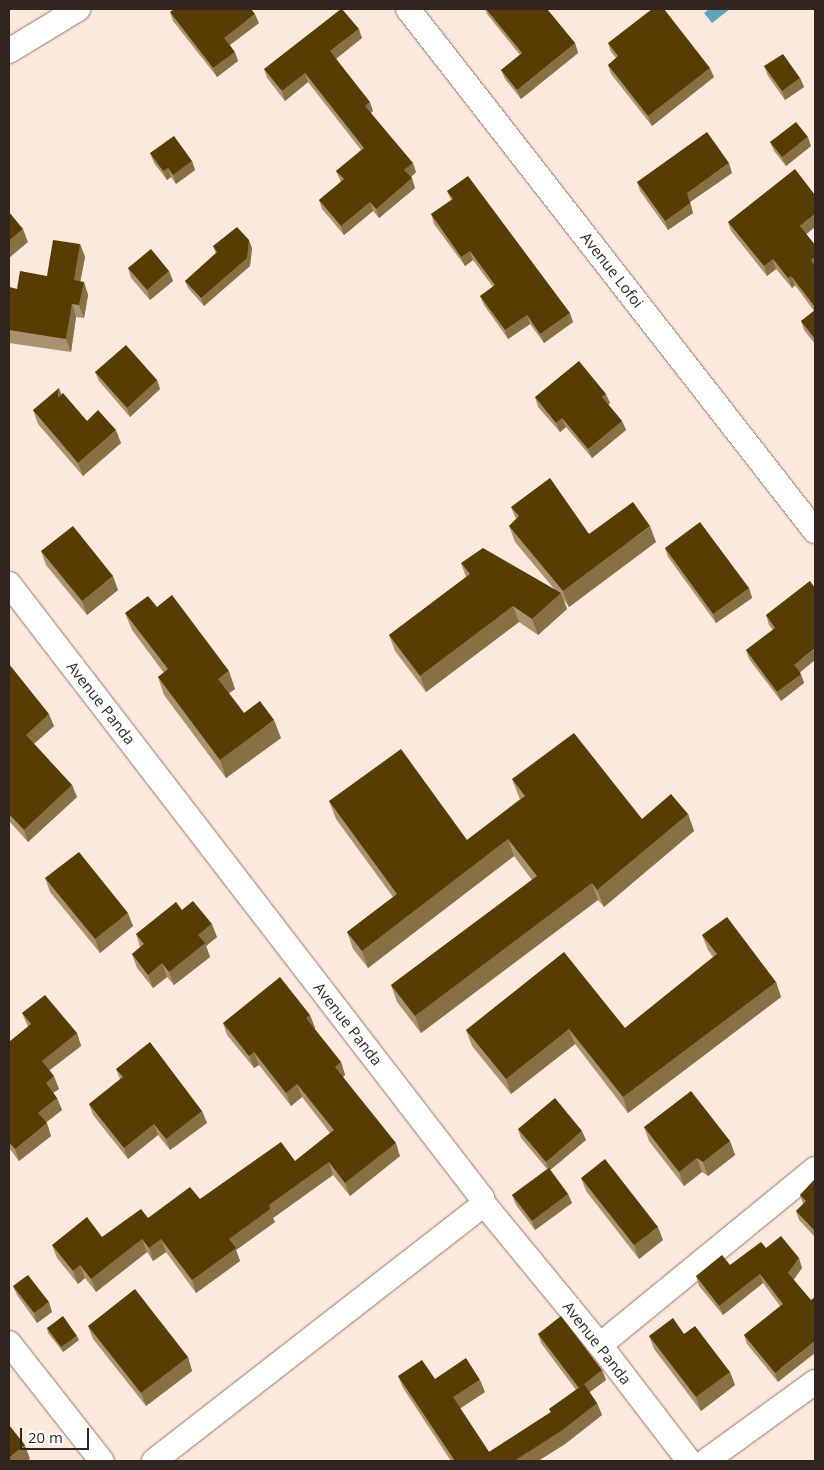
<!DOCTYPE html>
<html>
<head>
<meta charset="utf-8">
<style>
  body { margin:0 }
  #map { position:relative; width:824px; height:1470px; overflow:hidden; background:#fce9de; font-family:"Open Sans",sans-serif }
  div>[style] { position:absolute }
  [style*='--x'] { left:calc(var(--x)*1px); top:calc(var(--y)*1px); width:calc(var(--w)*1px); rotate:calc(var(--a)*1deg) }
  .water>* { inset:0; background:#63a2bd }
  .roads { filter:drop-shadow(0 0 1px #927666) drop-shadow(0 0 1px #927666) }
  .minor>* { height:24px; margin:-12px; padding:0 12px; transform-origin:12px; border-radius:12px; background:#fff }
  .wall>* { inset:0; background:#aa9271 }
  .shaded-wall>* { inset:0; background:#887045 }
  .building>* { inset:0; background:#573c04 }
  span { translate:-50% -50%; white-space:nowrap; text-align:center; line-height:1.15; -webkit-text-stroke:5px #fff; paint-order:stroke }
  .street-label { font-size:15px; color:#31251f }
  .frame { position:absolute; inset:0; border:10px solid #31251f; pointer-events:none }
  .scale { position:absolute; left:20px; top:1428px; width:69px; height:22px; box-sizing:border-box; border:2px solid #31251f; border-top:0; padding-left:6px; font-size:15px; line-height:18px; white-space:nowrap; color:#31251f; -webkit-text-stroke:4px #fff; paint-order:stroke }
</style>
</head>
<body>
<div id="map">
  <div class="water">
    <div style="clip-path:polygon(709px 9px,730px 9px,712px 23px,704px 13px)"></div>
  </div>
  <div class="roads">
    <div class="minor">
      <div style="--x:408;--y:9;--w:662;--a:52.06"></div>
      <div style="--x:9;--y:51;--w:81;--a:-31.3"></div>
      <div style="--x:9;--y:584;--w:775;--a:52.39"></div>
      <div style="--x:482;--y:1198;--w:6;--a:72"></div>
      <div style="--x:484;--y:1204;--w:183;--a:50.6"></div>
      <div style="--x:600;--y:1345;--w:146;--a:52.5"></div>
      <div style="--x:9;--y:1343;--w:150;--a:51.8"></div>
      <div style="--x:600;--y:1345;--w:278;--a:-39.3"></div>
      <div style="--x:154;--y:1461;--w:418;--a:-37.9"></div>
      <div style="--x:706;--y:1461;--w:135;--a:-35.9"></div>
    </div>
  </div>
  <div class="wall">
    <div style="clip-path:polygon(485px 9px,547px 9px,575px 43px,578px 53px,521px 99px,505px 79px,501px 70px,520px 55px,487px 14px)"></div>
    <div style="clip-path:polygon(170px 12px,259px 23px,230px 45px,238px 61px,217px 77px,173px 21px)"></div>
    <div style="clip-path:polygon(362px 38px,336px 59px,373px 111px,371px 113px,416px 172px,411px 177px,415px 188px,379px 218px,373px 211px,344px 235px,322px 209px,319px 200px,341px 182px,336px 171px,361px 150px,308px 82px,285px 101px,267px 78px,264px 69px)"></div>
    <div style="clip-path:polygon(608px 43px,714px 77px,652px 126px,611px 74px,608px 65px,616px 58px,611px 52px)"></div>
    <div style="clip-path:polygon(764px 66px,800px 78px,804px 87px,785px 100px,768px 76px)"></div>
    <div style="clip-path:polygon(770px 142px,811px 146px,786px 166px,774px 151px)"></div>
    <div style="clip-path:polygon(150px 153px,192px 161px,195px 170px,176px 184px,171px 177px,167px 180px,154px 163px)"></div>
    <div style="clip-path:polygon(732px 173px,690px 202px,693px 213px,668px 230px,640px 191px,637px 182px)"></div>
    <div style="clip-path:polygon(447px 191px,573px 322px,544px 343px,530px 324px,508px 339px,484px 305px,480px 296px,493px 287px,473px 260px,465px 266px,434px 224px,431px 214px,451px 200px)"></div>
    <div style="clip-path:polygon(728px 222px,806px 234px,815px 245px,815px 344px,804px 330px,801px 321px,814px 311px,795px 285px,792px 288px,776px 269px,767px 276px,731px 231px)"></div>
    <div style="clip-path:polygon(80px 244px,85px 257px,80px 282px,84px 282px,88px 295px,84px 318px,76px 317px,71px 352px,9px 343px,9px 287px,17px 289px,47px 276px)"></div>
    <div style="clip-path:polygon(213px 246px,252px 248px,250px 266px,204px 306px,188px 288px,185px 281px,216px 254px)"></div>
    <div style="clip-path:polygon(128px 268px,169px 271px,173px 281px,150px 300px,131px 278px)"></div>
    <div style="clip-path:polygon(95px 372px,157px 380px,160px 389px,130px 417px,99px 381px)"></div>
    <div style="clip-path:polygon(62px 395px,87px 421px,121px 443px,83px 476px,38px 424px,33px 410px)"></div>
    <div style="clip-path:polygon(535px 397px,610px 403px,608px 404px,622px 421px,626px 430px,592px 458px,566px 427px,560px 432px,538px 407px)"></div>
    <div style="clip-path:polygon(511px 507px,589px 534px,656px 542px,569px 607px,563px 599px,567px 609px,538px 635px,519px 622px,426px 692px,395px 651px,389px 635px,466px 577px,461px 563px,555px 590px,515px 542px,509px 526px,516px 519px)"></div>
    <div style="clip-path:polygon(665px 548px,749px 588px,752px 598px,716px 623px,668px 557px)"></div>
    <div style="clip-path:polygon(41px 551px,118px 590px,87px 615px,46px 565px)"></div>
    <div style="clip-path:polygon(810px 581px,800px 673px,804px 683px,781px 701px,749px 659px,746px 650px,773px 630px,769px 625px,766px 615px)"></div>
    <div style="clip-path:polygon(157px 607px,235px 689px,229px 693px,244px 713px,281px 738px,226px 778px,164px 695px,158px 677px,164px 673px,132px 630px,125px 613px)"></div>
    <div style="clip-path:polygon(9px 664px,54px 726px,34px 744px,72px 785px,77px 797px,28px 842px,9px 821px)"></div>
    <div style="clip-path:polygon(512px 779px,642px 819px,688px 814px,694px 831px,604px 907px,598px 900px,421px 1033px,397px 1002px,391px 985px,532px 880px,514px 856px,368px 968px,353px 949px,347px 932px,393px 897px,336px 819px,329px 801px,467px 840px,520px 799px,519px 797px)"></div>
    <div style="clip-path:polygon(45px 878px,133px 926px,100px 953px,50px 892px)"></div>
    <div style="clip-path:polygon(182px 910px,217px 937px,206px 946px,210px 957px,174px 985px,167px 977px,153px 988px,137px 968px,132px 954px,140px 947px,136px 934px)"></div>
    <div style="clip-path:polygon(702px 935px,776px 982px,781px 997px,628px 1113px,575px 1044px,511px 1094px,472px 1046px,466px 1030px,625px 1028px,713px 957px,708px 950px)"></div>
    <div style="clip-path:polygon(22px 1013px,77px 1033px,81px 1046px,49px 1070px,59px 1089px,53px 1093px,57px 1098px,62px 1110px,46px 1122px,51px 1136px,19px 1161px,9px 1148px,9px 1042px,28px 1027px)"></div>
    <div style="clip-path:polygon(310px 1015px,315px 1028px,314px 1028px,341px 1062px,345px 1075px,343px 1077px,400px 1156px,350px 1196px,333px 1175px,273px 1218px,275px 1222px,236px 1250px,240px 1261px,196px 1293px,166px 1252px,153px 1261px,147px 1252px,96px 1292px,85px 1278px,78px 1284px,57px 1258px,52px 1245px,102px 1237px,148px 1218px,200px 1199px,295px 1161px,330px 1133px,302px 1097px,291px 1106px,259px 1065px,254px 1068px,227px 1035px,223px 1023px)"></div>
    <div style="clip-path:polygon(116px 1069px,202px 1111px,207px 1123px,170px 1150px,158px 1135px,128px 1159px,93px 1115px,89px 1104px,120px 1079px)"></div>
    <div style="clip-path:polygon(644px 1127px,730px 1141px,735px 1155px,708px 1176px,702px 1172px,684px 1186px,649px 1141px)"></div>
    <div style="clip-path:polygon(518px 1129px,586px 1140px,550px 1170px,568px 1194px,572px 1203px,535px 1230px,516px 1205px,512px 1195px,547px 1169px,521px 1138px)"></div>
    <div style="clip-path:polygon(581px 1178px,663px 1240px,639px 1259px,586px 1191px)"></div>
    <div style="clip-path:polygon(815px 1179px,815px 1237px,799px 1220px,796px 1211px,803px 1204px,800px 1195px)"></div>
    <div style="clip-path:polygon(766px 1248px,802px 1268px,794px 1279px,778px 1382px,747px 1344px,744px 1335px,780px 1306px,763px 1283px,723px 1315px,699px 1286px,696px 1276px,730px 1265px)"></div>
    <div style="clip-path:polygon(13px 1286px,52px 1312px,37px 1323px,17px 1295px)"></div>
    <div style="clip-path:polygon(88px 1326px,188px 1357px,192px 1371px,146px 1406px,93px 1339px)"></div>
    <div style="clip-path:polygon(47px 1328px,79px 1340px,63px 1352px,48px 1333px)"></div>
    <div style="clip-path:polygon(538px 1334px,602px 1370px,606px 1380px,589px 1392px,597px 1403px,602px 1415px,565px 1444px,538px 1461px,451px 1461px,403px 1388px,398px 1376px,435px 1379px,485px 1392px,460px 1408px,489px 1452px,551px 1412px,549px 1409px,576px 1390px,541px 1343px)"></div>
    <div style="clip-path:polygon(684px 1334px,730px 1372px,735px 1385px,701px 1411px,654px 1349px,649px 1336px)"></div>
  </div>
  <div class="shaded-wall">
    <div style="clip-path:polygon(255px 14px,259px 23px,227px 47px,224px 38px)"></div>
    <div style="clip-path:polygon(359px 29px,362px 38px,333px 61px,330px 51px)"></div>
    <div style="clip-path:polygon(575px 43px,578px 53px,521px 99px,517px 90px)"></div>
    <div style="clip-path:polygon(235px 52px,238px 61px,217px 77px,213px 68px)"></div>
    <div style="clip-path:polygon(710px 68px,714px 77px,652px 126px,648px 116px)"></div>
    <div style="clip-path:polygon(305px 73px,308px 82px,285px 101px,282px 91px)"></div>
    <div style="clip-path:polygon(800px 78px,804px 87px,785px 100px,782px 91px)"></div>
    <div style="clip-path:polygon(370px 102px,373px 111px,368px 115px,365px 106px)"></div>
    <div style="clip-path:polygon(808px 137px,811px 146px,786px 166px,782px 157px)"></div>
    <div style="clip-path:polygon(192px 161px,195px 170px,176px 184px,173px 175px)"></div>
    <div style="clip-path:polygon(413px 163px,416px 172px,408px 180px,404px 170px)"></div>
    <div style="clip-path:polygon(729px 163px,732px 173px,690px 202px,693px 213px,668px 230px,665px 221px,687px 193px)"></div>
    <div style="clip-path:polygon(168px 168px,171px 177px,167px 180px,163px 171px)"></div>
    <div style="clip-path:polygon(412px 178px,415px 188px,379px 218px,376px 209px)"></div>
    <div style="clip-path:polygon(370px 202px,373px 211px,344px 235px,341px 226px)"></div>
    <div style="clip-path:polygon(815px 214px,815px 227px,804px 236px,800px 226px)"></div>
    <div style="clip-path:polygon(23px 229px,28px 242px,9px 258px,9px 241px)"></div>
    <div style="clip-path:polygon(249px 240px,252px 248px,250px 266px,204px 306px,201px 298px)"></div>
    <div style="clip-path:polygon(80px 244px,85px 257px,78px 293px,74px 280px)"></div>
    <div style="clip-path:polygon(470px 251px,473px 260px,465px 266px,461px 257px)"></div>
    <div style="clip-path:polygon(815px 257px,815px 269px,811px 260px)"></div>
    <div style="clip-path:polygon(773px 259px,776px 269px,767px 276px,764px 266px)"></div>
    <div style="clip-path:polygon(169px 271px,173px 281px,150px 300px,147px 290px)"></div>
    <div style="clip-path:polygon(791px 276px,795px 285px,792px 288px,788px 278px)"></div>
    <div style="clip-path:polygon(84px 282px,88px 295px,84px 318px,79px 305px)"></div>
    <div style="clip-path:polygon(72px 304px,76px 317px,71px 352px,66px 339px)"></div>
    <div style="clip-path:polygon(570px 313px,573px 322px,544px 343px,540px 334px)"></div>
    <div style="clip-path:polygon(527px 315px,530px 324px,508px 339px,505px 330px)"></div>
    <div style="clip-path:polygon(157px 380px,160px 389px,130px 417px,127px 408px)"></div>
    <div style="clip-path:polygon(59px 388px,64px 401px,58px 398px)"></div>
    <div style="clip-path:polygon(606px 394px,610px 403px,606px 407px,602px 397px)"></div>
    <div style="clip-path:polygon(562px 418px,566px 427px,560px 432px,556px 423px)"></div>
    <div style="clip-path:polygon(622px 421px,626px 430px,592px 458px,588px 449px)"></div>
    <div style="clip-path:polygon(116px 430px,121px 443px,83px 476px,78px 463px)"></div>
    <div style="clip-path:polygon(650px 526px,656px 542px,569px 607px,563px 591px)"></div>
    <div style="clip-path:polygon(113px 576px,118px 590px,87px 615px,82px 601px)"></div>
    <div style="clip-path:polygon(749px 588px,752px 598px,716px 623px,713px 614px)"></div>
    <div style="clip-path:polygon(561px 593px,567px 609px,538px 635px,532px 619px)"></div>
    <div style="clip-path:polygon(513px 606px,519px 622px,426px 692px,420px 676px)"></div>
    <div style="clip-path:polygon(815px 648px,815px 660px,798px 674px,794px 665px)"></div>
    <div style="clip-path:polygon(229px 671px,235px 689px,225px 696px,218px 679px)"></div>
    <div style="clip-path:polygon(801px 674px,804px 683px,781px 701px,777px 692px)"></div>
    <div style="clip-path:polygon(49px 714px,54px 726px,30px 747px,26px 735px)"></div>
    <div style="clip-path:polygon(274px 720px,281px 738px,226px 778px,220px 760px)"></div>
    <div style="clip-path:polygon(72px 785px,77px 797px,28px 842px,24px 830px)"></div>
    <div style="clip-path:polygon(688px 814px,694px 831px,604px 907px,597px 890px)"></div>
    <div style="clip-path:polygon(508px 839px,514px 856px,368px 968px,362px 951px)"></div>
    <div style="clip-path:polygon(592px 883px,598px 900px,421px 1033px,415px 1016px)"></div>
    <div style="clip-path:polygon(128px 913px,133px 926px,100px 953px,95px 939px)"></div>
    <div style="clip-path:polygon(212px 924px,217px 937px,206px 946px,210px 957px,174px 985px,169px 972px,198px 935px)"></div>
    <div style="clip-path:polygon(162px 963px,167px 977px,153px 988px,148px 975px)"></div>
    <div style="clip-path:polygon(776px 982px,781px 997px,628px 1113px,623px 1097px)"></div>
    <div style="clip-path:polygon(310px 1015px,315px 1028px,311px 1031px,306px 1018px)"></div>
    <div style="clip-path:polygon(569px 1029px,575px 1044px,511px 1094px,506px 1079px)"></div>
    <div style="clip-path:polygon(77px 1033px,81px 1046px,46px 1073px,42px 1061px)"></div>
    <div style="clip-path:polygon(254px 1052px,259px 1065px,254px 1068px,249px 1056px)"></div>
    <div style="clip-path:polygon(341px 1062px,345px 1075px,339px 1080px,335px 1067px)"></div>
    <div style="clip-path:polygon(54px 1076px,59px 1089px,50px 1095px,46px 1083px)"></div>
    <div style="clip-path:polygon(297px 1084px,302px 1097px,291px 1106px,286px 1093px)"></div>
    <div style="clip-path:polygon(57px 1098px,62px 1110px,43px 1125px,38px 1113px)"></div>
    <div style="clip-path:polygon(202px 1111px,207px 1123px,170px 1150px,166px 1139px)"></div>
    <div style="clip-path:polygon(47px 1123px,51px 1136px,19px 1161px,15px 1149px)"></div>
    <div style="clip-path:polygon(154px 1124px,158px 1135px,128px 1159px,124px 1148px)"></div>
    <div style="clip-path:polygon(582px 1131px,586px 1140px,549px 1171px,546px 1162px)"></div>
    <div style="clip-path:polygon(730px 1141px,735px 1155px,708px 1176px,703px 1162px)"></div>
    <div style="clip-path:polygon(396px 1143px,400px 1156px,350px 1196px,345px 1183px)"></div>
    <div style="clip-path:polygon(697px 1158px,702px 1172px,684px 1186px,679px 1172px)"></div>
    <div style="clip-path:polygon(329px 1162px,333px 1175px,273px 1218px,275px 1222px,236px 1250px,240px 1261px,196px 1293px,192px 1280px,229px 1239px,269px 1205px)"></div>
    <div style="clip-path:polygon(568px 1194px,572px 1203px,535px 1230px,532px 1221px)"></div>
    <div style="clip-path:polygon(658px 1227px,663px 1240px,639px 1259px,634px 1245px)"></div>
    <div style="clip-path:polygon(142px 1239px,147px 1252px,96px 1292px,91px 1279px)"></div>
    <div style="clip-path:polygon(161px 1239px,166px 1252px,153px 1261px,149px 1248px)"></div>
    <div style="clip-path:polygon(799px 1258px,802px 1268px,792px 1282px,788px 1273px)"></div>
    <div style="clip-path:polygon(80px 1265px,85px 1278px,78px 1284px,73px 1271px)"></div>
    <div style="clip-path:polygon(760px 1274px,763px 1283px,723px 1315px,719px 1306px)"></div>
    <div style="clip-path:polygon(49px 1302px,52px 1312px,37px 1323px,34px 1313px)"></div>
    <div style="clip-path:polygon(77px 1336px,79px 1340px,63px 1352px,61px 1347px)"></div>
    <div style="clip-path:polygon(815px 1341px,815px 1353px,778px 1382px,775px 1373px)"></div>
    <div style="clip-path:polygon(188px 1357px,192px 1371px,146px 1406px,141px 1393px)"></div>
    <div style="clip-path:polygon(602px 1370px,606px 1380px,582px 1398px,579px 1388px)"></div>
    <div style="clip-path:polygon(730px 1372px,735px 1385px,701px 1411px,696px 1397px)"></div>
    <div style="clip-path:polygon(480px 1380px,485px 1392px,458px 1410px,453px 1397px)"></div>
    <div style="clip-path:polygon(597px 1403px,602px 1415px,565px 1444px,538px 1461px,514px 1461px)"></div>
    <div style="clip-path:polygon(25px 1445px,30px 1459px,27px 1461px,9px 1461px,9px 1458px)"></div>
  </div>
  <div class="building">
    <div style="clip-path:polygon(174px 9px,251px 9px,255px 14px,224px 38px,235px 52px,213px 68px,170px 12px)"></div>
    <div style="clip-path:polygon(341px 9px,342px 9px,359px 29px,330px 51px,370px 102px,365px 106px,413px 163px,404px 170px,412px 178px,376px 209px,370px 202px,341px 226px,319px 200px,344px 179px,336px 171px,364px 148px,305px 73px,282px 91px,264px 69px)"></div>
    <div style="clip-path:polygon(486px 9px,547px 9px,575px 43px,517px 90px,501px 70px,522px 53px)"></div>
    <div style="clip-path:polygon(652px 9px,664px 9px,710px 68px,648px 116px,608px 65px,618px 56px,608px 43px)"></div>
    <div style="clip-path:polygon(783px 54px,800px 78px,782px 91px,764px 66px)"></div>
    <div style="clip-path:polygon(796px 122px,808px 137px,782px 157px,770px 142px)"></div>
    <div style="clip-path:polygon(707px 132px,729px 163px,687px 193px,690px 203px,665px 221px,637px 182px)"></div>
    <div style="clip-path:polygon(174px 136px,192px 161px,173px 175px,168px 168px,163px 171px,150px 153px)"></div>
    <div style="clip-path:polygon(795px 169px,815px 195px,815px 214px,800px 226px,815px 245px,815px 257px,811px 260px,815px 267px,815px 307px,791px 276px,788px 278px,773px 259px,764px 266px,728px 222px)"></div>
    <div style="clip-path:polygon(468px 176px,570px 313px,540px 334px,527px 315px,505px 330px,480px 296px,495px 285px,470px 251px,461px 257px,431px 214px,453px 199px,447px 191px)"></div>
    <div style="clip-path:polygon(9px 212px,23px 229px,9px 241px)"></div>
    <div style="clip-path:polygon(237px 227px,249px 240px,247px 258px,201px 298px,185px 281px,217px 252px,213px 246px)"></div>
    <div style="clip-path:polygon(53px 240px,80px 244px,74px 280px,84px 282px,79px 305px,72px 304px,66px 339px,9px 330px,9px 287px,17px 289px,20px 271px,47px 276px)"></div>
    <div style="clip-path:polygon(151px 249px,169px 271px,147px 290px,128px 268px)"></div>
    <div style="clip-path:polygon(815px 310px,815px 339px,801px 321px)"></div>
    <div style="clip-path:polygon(126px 345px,157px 380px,127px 408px,95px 372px)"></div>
    <div style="clip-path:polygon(579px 361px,606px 394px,602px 397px,622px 421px,588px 449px,562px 418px,556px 423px,535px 397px)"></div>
    <div style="clip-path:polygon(59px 388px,58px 398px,63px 393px,87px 421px,98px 410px,116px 430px,78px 463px,33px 410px)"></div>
    <div style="clip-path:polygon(550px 478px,589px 534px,633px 502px,650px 526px,563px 591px,509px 526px,519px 516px,511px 507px)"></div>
    <div style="clip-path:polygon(700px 522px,749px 588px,713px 614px,665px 548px)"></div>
    <div style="clip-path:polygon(73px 526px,113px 576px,82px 601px,41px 551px)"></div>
    <div style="clip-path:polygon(483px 548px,561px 593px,532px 619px,513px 606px,420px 676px,389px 635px,470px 574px,461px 563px)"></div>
    <div style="clip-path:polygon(810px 581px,815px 588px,815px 648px,794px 665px,801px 674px,777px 692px,746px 650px,775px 628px,766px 615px)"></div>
    <div style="clip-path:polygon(172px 595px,229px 671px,218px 679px,244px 713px,260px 701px,274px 720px,220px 760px,158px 677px,168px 669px,125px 613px,148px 596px,157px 607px)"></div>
    <div style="clip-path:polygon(9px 664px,49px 714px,26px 735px,72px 785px,24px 830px,9px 814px)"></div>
    <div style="clip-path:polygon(574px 733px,642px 819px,671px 794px,688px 814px,597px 890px,592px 883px,415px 1016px,391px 985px,537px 876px,508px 839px,362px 951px,347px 932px,397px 894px,329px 801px,401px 749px,467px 840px,525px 796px,512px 779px)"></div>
    <div style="clip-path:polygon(79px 852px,128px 913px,95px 939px,45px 878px)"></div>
    <div style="clip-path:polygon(193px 901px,212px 924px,198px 935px,205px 943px,169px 972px,162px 963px,148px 975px,132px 954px,144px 944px,136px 934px,176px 902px,182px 910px)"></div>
    <div style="clip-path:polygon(727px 917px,776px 982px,623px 1097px,569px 1029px,506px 1079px,466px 1030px,564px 952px,625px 1028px,717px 954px,702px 935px)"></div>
    <div style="clip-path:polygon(280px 977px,310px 1015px,306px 1018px,341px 1062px,335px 1067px,396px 1143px,345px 1183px,329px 1162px,269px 1205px,270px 1209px,229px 1239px,236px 1248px,192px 1280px,161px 1239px,149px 1248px,142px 1239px,91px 1279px,80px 1265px,73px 1271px,52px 1245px,87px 1217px,102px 1237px,141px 1209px,148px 1218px,190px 1187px,200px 1199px,281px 1142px,295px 1161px,334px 1130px,297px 1084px,286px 1093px,254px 1052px,249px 1056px,223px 1023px)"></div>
    <div style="clip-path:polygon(45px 995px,77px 1033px,42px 1061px,54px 1076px,46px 1083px,57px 1098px,38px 1113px,47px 1123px,15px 1149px,9px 1142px,9px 1042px,31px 1024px,22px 1013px)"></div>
    <div style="clip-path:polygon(150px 1042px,202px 1111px,166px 1139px,154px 1124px,124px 1148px,89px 1104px,123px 1077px,116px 1069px)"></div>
    <div style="clip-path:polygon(691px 1091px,730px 1141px,703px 1162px,697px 1158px,679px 1172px,644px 1127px)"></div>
    <div style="clip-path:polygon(555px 1098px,582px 1131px,546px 1162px,518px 1129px)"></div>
    <div style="clip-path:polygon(605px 1159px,658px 1227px,634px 1245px,581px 1178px)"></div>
    <div style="clip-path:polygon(549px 1168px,568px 1194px,532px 1221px,512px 1195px)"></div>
    <div style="clip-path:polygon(815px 1179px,815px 1231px,796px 1211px,806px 1201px,800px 1195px)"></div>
    <div style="clip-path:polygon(781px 1236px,799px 1258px,788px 1273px,811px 1300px,815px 1297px,815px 1341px,775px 1373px,744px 1335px,783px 1304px,760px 1274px,719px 1306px,696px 1276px,722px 1255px,730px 1265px,761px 1242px,766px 1248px)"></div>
    <div style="clip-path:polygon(28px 1275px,49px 1302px,34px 1313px,13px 1286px)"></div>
    <div style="clip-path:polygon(135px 1289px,188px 1357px,141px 1393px,88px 1326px)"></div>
    <div style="clip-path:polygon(63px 1316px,77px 1336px,61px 1347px,47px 1328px)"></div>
    <div style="clip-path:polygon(561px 1316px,602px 1370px,579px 1388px,538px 1334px)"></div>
    <div style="clip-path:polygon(673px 1318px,684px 1334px,695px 1326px,730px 1372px,696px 1397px,649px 1336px)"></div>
    <div style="clip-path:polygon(466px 1358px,480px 1380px,453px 1397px,489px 1452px,551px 1412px,549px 1409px,584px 1384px,597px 1403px,561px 1431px,514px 1461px,455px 1461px,398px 1376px,422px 1360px,435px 1379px)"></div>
    <div style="clip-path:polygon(9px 1425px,25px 1445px,9px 1458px)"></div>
  </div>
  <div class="street-label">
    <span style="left:612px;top:270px;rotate:52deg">Avenue Lofoi</span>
    <span style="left:101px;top:703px;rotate:52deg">Avenue Panda</span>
    <span style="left:348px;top:1024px;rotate:52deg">Avenue Panda</span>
    <span style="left:597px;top:1343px;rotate:52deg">Avenue Panda</span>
  </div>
  <div class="frame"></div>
  <div class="scale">20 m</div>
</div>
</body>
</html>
